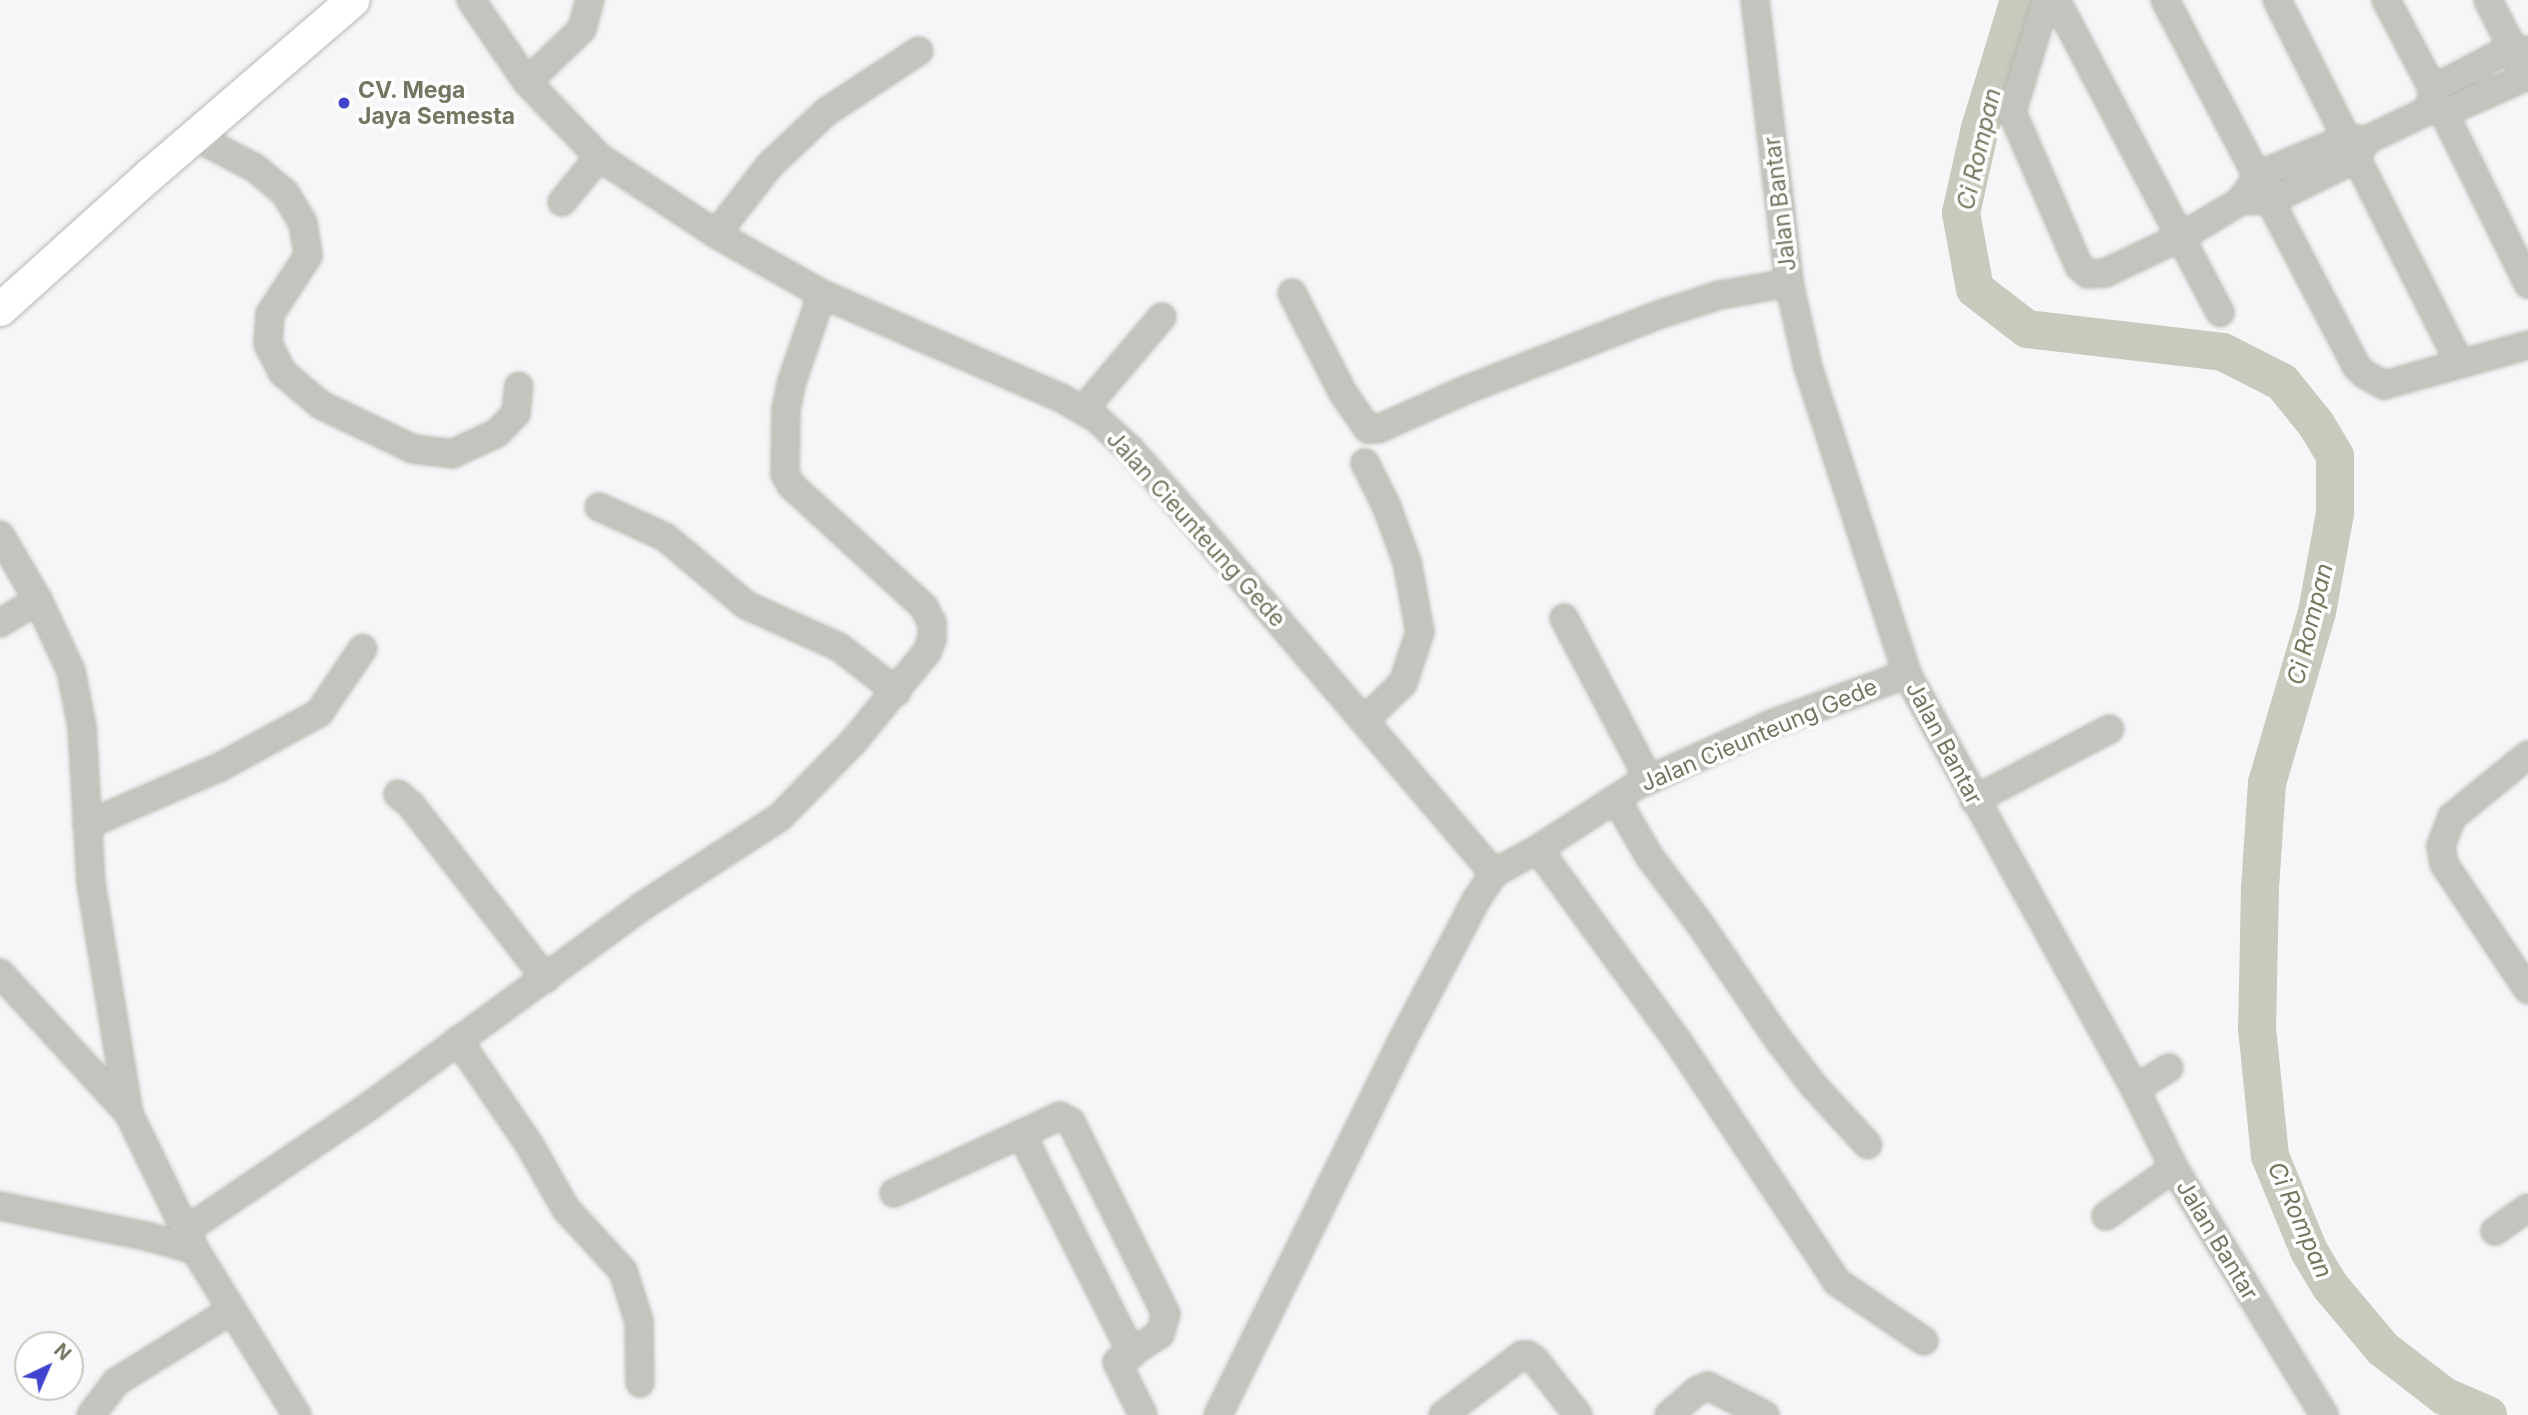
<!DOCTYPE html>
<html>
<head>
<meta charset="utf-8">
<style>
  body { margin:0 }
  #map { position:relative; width:2528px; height:1415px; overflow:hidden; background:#f7f5f7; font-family:Inter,sans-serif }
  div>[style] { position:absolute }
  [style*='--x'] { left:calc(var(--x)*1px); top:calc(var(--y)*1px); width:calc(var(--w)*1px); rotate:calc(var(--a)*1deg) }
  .river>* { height:38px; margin:-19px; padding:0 19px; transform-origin:19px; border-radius:19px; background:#c9c9bd }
  .roads { filter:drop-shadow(0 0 2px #b7b8b1) drop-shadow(0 0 2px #b7b8b1) }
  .minor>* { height:26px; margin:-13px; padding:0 13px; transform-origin:13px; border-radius:13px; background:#c3c4bd }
  .major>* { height:33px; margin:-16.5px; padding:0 16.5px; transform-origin:16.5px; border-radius:16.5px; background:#fff }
  .dots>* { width:19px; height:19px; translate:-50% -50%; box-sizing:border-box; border:4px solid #fff; border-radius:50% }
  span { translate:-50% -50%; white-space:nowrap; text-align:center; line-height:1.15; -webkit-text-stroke:7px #fff; paint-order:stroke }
  .poi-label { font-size:23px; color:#737761; font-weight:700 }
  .left { translate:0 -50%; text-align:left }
  .street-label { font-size:23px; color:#737761 }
  .water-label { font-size:24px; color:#777761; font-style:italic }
  .north { position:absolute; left:14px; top:1331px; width:70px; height:70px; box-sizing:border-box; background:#fff; border:2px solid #c7c9c0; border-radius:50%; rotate:44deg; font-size:19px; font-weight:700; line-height:28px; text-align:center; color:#737761 }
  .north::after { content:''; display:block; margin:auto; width:24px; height:32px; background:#4044cd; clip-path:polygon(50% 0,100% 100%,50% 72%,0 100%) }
</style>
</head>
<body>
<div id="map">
  <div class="river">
    <div style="--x:2019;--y:0;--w:134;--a:106.9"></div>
    <div style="--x:1980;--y:128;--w:87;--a:102.6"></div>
    <div style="--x:1961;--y:213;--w:77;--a:79.6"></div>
    <div style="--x:1975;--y:289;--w:66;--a:37.6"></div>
    <div style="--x:2027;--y:329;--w:197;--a:6.7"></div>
    <div style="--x:2223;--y:352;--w:66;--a:27"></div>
    <div style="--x:2282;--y:382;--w:54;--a:51"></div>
    <div style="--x:2316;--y:424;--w:37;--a:59"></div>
    <div style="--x:2335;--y:456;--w:57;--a:90"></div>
    <div style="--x:2335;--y:513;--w:101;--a:100.3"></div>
    <div style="--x:2317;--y:612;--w:178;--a:106.3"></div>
    <div style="--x:2267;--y:783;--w:106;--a:93.8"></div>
    <div style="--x:2260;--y:889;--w:139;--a:91.2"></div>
    <div style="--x:2257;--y:1028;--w:129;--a:84.2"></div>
    <div style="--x:2270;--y:1156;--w:103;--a:67.7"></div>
    <div style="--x:2309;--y:1251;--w:41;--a:59"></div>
    <div style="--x:2330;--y:1286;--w:82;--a:49.9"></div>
    <div style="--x:2383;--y:1349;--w:77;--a:37.6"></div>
    <div style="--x:2444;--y:1396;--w:48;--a:23.4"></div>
  </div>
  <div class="roads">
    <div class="minor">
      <div style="--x:471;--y:0;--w:99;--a:55.7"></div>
      <div style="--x:527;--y:82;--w:104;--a:46.2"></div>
      <div style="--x:599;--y:157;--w:140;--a:33.3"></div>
      <div style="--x:716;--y:234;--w:122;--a:29.5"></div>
      <div style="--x:822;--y:294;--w:263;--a:23.5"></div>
      <div style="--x:1063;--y:399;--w:39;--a:30"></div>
      <div style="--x:1097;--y:419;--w:45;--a:42.3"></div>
      <div style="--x:1130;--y:449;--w:106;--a:48.8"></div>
      <div style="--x:1200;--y:529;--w:453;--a:49.5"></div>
      <div style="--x:1755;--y:0;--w:285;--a:83.1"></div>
      <div style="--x:1789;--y:283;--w:86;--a:77.3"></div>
      <div style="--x:1808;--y:367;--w:323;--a:72.1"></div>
      <div style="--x:1907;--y:674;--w:474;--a:61.2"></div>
      <div style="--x:2135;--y:1089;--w:88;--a:63.7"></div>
      <div style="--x:2174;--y:1168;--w:289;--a:58.7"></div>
      <div style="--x:2046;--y:0;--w:117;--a:106.9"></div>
      <div style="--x:2012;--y:112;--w:168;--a:66.5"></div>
      <div style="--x:2079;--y:266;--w:12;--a:42"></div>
      <div style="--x:2088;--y:274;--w:17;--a:-3"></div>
      <div style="--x:2105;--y:273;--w:84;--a:-25.3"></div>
      <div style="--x:2181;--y:237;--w:68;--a:-31.1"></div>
      <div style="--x:2239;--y:202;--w:31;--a:-53"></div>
      <div style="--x:2258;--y:177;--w:17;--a:-28"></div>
      <div style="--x:2273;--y:169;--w:80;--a:-22.7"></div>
      <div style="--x:2347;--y:138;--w:20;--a:6"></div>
      <div style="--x:2056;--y:0;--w:353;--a:62.3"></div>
      <div style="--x:2165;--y:0;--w:413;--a:62.4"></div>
      <div style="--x:2356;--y:366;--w:11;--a:45"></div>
      <div style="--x:2364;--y:374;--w:23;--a:29"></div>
      <div style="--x:2384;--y:385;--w:149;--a:-15.5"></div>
      <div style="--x:2277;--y:0;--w:407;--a:63.3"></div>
      <div style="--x:2386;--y:0;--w:101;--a:62.2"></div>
      <div style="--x:2488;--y:0;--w:71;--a:63.1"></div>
      <div style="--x:527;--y:82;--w:76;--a:-43.9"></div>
      <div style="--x:582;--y:29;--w:30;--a:-75"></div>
      <div style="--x:2429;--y:110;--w:21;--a:-79"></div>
      <div style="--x:2433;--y:89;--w:90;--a:-27.7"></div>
      <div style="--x:2513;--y:47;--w:16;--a:15"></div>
      <div style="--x:2444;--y:113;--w:191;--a:63.8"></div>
      <div style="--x:194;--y:136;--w:69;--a:27.7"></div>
      <div style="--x:255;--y:168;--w:39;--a:40"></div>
      <div style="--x:285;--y:193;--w:35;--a:59"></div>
      <div style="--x:303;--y:223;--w:33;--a:81"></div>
      <div style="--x:308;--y:256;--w:69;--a:123.2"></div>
      <div style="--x:270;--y:314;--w:30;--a:94"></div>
      <div style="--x:268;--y:344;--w:33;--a:63"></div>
      <div style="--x:283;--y:373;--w:50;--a:40.1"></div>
      <div style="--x:321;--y:405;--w:102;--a:25.6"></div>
      <div style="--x:413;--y:449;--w:39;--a:7"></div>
      <div style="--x:452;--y:454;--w:50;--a:-25"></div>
      <div style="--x:497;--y:433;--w:28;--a:-46"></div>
      <div style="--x:516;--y:413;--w:27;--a:-84"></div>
      <div style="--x:2254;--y:201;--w:33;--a:-14"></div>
      <div style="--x:2286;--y:193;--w:77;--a:-26.2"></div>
      <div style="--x:2355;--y:159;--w:22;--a:-58"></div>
      <div style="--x:2367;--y:140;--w:69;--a:-25.8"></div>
      <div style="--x:2429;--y:110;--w:15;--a:11"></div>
      <div style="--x:2444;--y:113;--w:92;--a:-23.8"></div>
      <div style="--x:562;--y:202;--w:58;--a:-50.6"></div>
      <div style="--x:716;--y:234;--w:88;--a:-52"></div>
      <div style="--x:770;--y:165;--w:77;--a:-43.4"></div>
      <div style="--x:826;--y:112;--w:111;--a:-33.3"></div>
      <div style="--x:1292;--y:293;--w:112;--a:63"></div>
      <div style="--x:1343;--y:393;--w:44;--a:55.2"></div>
      <div style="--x:1368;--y:429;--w:10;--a:0"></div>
      <div style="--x:1378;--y:429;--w:93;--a:-24.1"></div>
      <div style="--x:1463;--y:391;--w:212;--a:-21.3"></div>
      <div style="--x:1661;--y:314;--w:62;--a:-17.9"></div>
      <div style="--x:1720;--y:295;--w:70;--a:-9.9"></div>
      <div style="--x:1083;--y:410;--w:122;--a:-49.7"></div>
      <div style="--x:599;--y:507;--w:72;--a:24.4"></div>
      <div style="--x:665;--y:537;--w:106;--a:40"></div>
      <div style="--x:746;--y:605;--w:102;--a:24.3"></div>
      <div style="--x:839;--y:647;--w:73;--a:37.8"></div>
      <div style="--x:0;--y:535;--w:75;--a:59.7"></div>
      <div style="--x:38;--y:600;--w:78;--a:65.1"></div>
      <div style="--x:71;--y:671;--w:57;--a:78.9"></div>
      <div style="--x:82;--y:727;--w:156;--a:86.7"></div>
      <div style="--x:91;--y:883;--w:234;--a:80.7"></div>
      <div style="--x:129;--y:1114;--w:151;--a:64.1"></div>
      <div style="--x:195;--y:1250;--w:194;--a:58.3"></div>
      <div style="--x:1564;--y:618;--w:183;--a:62.3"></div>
      <div style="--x:0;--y:623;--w:44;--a:-31.2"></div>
      <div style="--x:1364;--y:721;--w:54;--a:-44.3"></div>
      <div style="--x:1403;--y:683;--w:54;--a:-71.6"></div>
      <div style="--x:1420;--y:632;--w:71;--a:-100.5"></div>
      <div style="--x:1407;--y:562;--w:61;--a:-110.2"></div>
      <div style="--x:1386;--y:505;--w:47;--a:-116.6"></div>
      <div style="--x:2528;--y:755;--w:98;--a:140.8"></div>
      <div style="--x:2452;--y:817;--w:31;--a:111"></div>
      <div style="--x:2441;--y:846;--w:18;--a:81"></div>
      <div style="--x:2444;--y:864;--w:151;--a:56.3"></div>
      <div style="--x:398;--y:794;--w:17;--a:40"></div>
      <div style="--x:411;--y:805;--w:220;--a:52.2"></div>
      <div style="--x:1616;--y:799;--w:66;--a:59.9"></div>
      <div style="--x:1649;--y:856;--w:85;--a:53.1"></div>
      <div style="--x:1700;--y:924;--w:139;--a:55.9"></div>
      <div style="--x:1778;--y:1039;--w:58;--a:52.7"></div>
      <div style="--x:1813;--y:1085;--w:81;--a:47.5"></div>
      <div style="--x:1974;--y:800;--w:153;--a:-27.6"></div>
      <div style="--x:87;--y:825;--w:145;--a:-23.6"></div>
      <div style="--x:220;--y:767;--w:113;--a:-28.6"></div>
      <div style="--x:319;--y:713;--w:78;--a:-55.9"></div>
      <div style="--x:1538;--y:849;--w:236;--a:54"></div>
      <div style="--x:1677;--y:1040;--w:290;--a:56.5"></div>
      <div style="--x:1837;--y:1282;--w:105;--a:34.1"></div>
      <div style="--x:0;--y:973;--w:191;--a:47.5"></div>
      <div style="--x:458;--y:1040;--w:126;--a:55.7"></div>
      <div style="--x:529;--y:1144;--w:75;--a:60.4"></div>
      <div style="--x:566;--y:1209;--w:84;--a:47.4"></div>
      <div style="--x:623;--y:1271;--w:52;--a:72.3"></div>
      <div style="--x:639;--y:1321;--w:62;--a:89.1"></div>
      <div style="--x:2135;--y:1089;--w:40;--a:-32"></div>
      <div style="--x:1022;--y:1135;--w:245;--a:63.3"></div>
      <div style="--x:894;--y:1193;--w:183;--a:-24.9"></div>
      <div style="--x:1060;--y:1116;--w:13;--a:29"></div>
      <div style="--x:1071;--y:1122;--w:214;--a:63.7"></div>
      <div style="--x:1166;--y:1314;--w:21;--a:107"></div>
      <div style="--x:1160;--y:1334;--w:51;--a:146.9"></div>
      <div style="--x:1117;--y:1362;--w:59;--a:63.9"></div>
      <div style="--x:0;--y:1206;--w:153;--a:11.7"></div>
      <div style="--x:150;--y:1237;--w:47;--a:16.1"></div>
      <div style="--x:2106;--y:1216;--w:83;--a:-35.2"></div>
      <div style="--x:185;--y:1231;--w:221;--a:-34.1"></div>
      <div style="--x:368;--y:1107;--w:338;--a:-36.2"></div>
      <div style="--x:641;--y:907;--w:166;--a:-32.9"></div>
      <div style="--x:780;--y:817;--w:105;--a:-45.8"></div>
      <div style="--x:853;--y:742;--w:117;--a:-50.6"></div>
      <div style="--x:927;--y:652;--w:14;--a:-69"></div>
      <div style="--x:932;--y:639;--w:16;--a:-90"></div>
      <div style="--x:932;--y:623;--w:18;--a:-117"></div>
      <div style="--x:924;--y:607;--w:180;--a:-137.5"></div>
      <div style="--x:791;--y:485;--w:13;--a:-119"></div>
      <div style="--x:785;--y:474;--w:65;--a:-89.1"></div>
      <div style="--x:786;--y:409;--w:29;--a:-78"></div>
      <div style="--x:792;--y:381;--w:92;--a:-71"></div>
      <div style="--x:2495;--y:1231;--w:40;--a:-34.9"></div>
      <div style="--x:91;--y:1415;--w:41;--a:-52.9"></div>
      <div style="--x:116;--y:1382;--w:134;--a:-31.9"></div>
      <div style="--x:1218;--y:1415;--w:415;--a:-63.8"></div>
      <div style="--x:1401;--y:1043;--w:161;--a:-62.3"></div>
      <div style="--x:1476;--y:900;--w:32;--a:-56"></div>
      <div style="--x:1494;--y:873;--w:50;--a:-28.6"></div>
      <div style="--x:1538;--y:849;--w:118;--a:-32.9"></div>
      <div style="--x:1637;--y:785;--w:145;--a:-24.4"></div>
      <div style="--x:1769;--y:725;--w:147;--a:-20.3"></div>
      <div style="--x:1443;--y:1415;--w:99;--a:-37.2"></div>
      <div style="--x:1522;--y:1355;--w:6;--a:0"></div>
      <div style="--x:1528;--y:1355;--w:9;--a:36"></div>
      <div style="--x:1535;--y:1360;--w:70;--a:52"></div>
      <div style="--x:1669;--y:1415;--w:37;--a:-41"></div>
      <div style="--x:1697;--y:1391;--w:12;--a:-24"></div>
      <div style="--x:1708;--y:1386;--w:64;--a:27"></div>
    </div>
    <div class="major">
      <div style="--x:0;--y:309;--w:202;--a:-42"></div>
      <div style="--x:150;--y:174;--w:267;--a:-40.7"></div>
    </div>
  </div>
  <div class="dots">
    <div style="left:344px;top:103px;background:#4044cd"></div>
  </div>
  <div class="poi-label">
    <span class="left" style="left:358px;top:103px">CV. Mega<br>Jaya Semesta</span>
  </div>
  <div class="street-label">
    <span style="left:1780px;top:204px;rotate:-97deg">Jalan Bantar</span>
    <span style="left:1196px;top:529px;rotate:48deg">Jalan Cieunteung Gede</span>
    <span style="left:1759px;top:735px;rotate:-23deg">Jalan Cieunteung Gede</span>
    <span style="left:1944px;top:743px;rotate:62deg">Jalan Bantar</span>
    <span style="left:2217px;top:1240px;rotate:59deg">Jalan Bantar</span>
  </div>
  <div class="water-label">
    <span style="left:1979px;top:149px;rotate:-77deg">Ci Rompan</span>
    <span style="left:2310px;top:624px;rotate:-76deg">Ci Rompan</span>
    <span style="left:2300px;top:1220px;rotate:66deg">Ci Rompan</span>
  </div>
  <div class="north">N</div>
</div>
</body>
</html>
